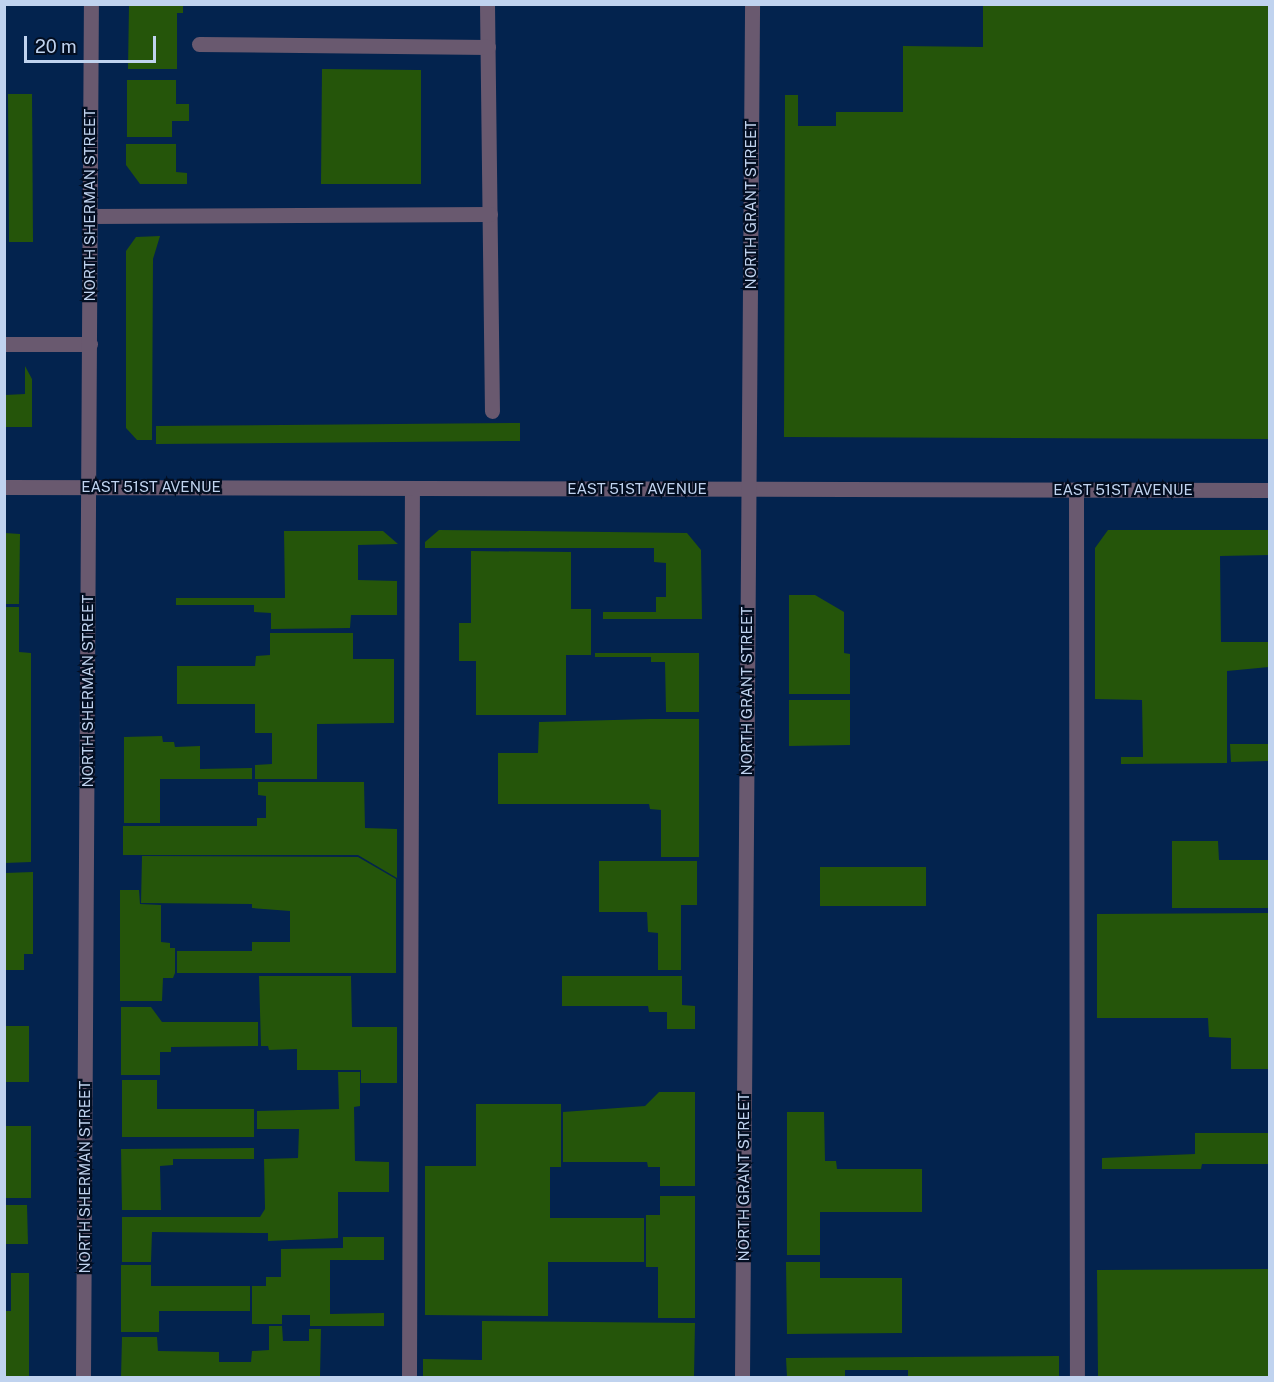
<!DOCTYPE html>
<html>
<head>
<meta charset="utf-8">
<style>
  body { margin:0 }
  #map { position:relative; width:1274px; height:1382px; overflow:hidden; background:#03234e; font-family:"Public Sans",sans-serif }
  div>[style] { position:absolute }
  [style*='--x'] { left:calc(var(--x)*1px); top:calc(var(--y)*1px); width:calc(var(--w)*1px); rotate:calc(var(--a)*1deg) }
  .green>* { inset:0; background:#25550a }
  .lane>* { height:15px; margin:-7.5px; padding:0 7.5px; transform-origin:7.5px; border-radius:7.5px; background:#69596f }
  .street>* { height:15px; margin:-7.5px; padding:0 7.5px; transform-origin:7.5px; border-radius:7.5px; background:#69596f }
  span { translate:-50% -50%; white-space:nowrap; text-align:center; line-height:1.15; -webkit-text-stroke:4.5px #030e21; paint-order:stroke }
  .street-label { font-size:15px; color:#c0d3ef }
  .frame { position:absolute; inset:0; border:6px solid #c0d3ef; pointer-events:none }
  .scale { position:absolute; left:24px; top:36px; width:132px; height:27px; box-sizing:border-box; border:3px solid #c0d3ef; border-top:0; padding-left:8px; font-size:18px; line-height:21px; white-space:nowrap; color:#c0d3ef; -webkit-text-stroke:4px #030e21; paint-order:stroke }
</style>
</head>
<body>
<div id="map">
  <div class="green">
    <div style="clip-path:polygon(129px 5px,183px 5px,183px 13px,177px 13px,177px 69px,128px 69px)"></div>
    <div style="clip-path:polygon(983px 5px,1269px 5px,1269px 439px,784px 437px,785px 95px,798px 95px,798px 126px,836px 126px,836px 112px,903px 112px,903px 46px,983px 47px)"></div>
    <div style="clip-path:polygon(322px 69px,421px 70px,421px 184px,321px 184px)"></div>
    <div style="clip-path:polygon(127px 80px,176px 80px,176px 104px,189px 104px,189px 121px,172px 121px,172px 137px,127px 137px)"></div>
    <div style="clip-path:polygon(8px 94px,32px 94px,33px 242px,9px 242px)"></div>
    <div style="clip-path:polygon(126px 144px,176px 144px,176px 172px,187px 173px,187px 184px,140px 184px,126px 165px)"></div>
    <div style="clip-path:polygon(160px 236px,153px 259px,152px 440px,137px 440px,126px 428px,126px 251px,136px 237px)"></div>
    <div style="clip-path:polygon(25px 366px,32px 379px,32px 427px,5px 427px,5px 395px,25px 394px)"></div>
    <div style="clip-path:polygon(520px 423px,520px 441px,156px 444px,156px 426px)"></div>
    <div style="clip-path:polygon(439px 530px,687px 533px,701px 550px,702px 619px,603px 619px,603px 612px,656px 612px,656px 597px,666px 597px,666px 563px,654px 562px,654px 548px,425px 548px,425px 542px)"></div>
    <div style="clip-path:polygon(1108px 530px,1269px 530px,1269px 555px,1220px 556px,1221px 642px,1270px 642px,1269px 667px,1227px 671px,1227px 763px,1121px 764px,1121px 757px,1143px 757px,1142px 700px,1095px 699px,1095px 548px)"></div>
    <div style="clip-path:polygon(284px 531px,383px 531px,398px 544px,358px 545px,358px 580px,397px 581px,397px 615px,351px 615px,350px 628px,271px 629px,271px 613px,254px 612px,254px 605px,176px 605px,176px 598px,285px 598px)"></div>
    <div style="clip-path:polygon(5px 533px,20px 534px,19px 604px,5px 604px)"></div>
    <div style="clip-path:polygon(471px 551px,571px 552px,571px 609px,591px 609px,591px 655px,566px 655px,566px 715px,476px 715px,476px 661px,459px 661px,459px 623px,471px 623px)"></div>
    <div style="clip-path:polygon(789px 595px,815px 595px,844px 612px,844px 653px,850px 654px,850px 694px,789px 694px)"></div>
    <div style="clip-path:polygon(5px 607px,19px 607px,19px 652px,31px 653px,31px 862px,5px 863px)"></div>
    <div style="clip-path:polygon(270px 633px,353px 633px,353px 659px,394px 659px,394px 723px,317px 724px,317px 779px,255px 779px,255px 765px,272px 764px,272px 733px,255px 733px,255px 704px,177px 704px,177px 666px,255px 666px,256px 656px,270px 655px)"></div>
    <div style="clip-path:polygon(595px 653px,699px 653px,699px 712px,666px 712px,665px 662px,651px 662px,651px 657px,595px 657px)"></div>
    <div style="clip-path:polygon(789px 700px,850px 700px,850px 745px,789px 746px)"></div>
    <div style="clip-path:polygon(650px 719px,699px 719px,699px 857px,661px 857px,661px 810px,650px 809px,649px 804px,498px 804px,498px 753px,538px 753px,539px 722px)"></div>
    <div style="clip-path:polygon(162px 736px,163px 742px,174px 742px,175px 747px,200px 746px,200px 769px,252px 768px,252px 779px,160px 779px,160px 823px,124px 823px,124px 737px)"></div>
    <div style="clip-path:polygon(1230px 744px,1269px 744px,1269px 761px,1231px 762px)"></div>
    <div style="clip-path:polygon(258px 782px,364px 782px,365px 828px,397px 829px,397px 878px,358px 855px,123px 855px,123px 826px,257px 826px,257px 818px,266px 818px,266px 796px,258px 795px)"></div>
    <div style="clip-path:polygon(1172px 841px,1218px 841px,1219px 860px,1269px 860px,1269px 908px,1172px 908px)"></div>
    <div style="clip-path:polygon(142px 856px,358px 857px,396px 879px,396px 973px,177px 973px,177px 951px,252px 951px,252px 942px,290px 942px,290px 911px,252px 908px,252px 904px,141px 903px)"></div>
    <div style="clip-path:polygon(599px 861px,697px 861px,697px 905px,681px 905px,681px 970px,658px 970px,658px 933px,648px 932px,647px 912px,599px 912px)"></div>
    <div style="clip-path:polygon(820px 867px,926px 867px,926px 906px,820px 906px)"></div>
    <div style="clip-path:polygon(33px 872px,33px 954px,24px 954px,24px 970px,5px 970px,5px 873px)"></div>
    <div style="clip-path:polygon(120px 890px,139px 890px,140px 904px,161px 905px,161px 942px,170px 943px,170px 948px,175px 948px,175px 973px,173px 978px,163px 978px,162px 1001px,120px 1001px)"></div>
    <div style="clip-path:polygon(1269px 913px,1269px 1069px,1231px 1069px,1231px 1038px,1209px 1037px,1208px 1018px,1097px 1018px,1097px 914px)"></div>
    <div style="clip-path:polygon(259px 976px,351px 976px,352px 1027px,397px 1027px,397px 1083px,361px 1083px,361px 1070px,297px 1070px,297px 1049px,269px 1050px,268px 1046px,261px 1046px)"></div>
    <div style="clip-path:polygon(562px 976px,682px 976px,682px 1005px,695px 1006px,695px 1029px,667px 1029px,667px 1012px,649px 1012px,648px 1006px,562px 1006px)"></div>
    <div style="clip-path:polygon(121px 1007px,151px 1007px,162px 1022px,258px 1022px,258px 1046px,171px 1047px,171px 1052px,160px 1052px,160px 1075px,121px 1075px)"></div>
    <div style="clip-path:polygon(4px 1026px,29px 1026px,29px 1082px,5px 1082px)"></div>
    <div style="clip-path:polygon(338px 1072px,360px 1072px,360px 1106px,354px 1107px,355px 1161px,389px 1162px,389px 1192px,338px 1192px,338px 1238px,268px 1241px,268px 1233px,152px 1232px,151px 1262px,122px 1262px,122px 1217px,260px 1217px,265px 1209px,264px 1159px,298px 1158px,299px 1129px,257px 1129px,257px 1111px,339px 1109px)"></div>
    <div style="clip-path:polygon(122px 1080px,157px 1080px,157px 1109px,254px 1109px,254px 1137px,122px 1137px)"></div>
    <div style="clip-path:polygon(659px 1092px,695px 1092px,695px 1186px,660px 1186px,660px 1167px,648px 1167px,647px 1162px,563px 1162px,563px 1112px,645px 1106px)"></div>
    <div style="clip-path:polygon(476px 1104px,561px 1104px,561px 1167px,550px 1167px,550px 1218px,644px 1218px,644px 1262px,548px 1262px,548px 1316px,425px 1315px,425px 1166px,476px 1166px)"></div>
    <div style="clip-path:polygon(787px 1112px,824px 1112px,825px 1161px,836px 1161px,837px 1169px,922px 1169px,922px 1212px,820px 1212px,820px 1255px,787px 1255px)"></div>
    <div style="clip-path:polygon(5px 1126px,31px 1126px,31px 1198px,5px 1198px)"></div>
    <div style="clip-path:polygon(1195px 1133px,1269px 1133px,1269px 1164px,1202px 1164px,1201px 1169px,1102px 1169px,1102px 1158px,1195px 1154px)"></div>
    <div style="clip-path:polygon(254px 1148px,254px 1159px,173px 1159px,173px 1165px,160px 1166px,161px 1210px,122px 1210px,121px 1149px)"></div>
    <div style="clip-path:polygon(660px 1196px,695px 1196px,695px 1318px,658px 1318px,658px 1267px,646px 1267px,646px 1215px,660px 1215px)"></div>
    <div style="clip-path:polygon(4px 1205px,27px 1205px,28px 1244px,5px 1244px)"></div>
    <div style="clip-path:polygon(343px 1237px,384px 1237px,384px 1260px,330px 1260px,330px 1314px,384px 1313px,384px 1326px,310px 1326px,310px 1315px,282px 1315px,282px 1324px,252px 1324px,252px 1286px,266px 1286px,266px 1277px,281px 1277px,281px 1249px,343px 1248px)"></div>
    <div style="clip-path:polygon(786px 1262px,820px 1262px,820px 1278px,902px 1278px,902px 1333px,787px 1334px)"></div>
    <div style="clip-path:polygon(121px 1265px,151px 1265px,151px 1286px,250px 1286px,250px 1311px,159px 1311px,159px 1332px,121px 1332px)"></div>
    <div style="clip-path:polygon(1269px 1269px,1269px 1377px,1098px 1377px,1097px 1270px)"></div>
    <div style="clip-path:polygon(11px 1273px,29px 1273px,29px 1377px,5px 1377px,5px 1311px,11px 1311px)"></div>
    <div style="clip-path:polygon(482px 1321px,695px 1323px,694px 1377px,423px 1377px,423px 1359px,482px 1360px)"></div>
    <div style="clip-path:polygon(269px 1326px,282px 1326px,283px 1341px,309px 1341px,309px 1329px,321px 1329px,320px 1377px,121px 1377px,122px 1337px,157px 1337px,158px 1351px,219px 1352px,219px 1362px,251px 1362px,252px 1351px,269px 1350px)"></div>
    <div style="clip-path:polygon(1059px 1356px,1059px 1377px,908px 1378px,908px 1370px,845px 1370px,845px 1377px,787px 1377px,786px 1358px)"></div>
  </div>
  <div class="lane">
    <div style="--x:4;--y:344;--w:86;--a:0"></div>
    <div style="--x:1076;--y:490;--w:888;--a:89.94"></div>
    <div style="--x:409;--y:1378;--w:890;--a:-89.81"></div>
  </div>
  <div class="street">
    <div style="--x:487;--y:4;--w:407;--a:89.3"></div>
    <div style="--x:199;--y:44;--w:289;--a:0.6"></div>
    <div style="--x:90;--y:216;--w:400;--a:-0.3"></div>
    <div style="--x:4;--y:487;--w:1266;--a:0.14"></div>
    <div style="--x:83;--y:1378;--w:1374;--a:-89.67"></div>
    <div style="--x:742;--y:1378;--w:1374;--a:-89.58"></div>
  </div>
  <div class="street-label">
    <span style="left:90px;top:205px;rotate:-90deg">NORTH SHERMAN STREET</span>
    <span style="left:751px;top:205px;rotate:-90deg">NORTH GRANT STREET</span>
    <span style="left:151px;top:487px">EAST 51ST AVENUE</span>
    <span style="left:637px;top:489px">EAST 51ST AVENUE</span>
    <span style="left:1123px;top:490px">EAST 51ST AVENUE</span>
    <span style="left:88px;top:691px;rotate:-90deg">NORTH SHERMAN STREET</span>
    <span style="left:747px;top:691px;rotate:-90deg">NORTH GRANT STREET</span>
    <span style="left:85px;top:1177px;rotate:-90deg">NORTH SHERMAN STREET</span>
    <span style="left:744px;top:1177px;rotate:-90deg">NORTH GRANT STREET</span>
  </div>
  <div class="frame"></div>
  <div class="scale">20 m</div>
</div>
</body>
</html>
